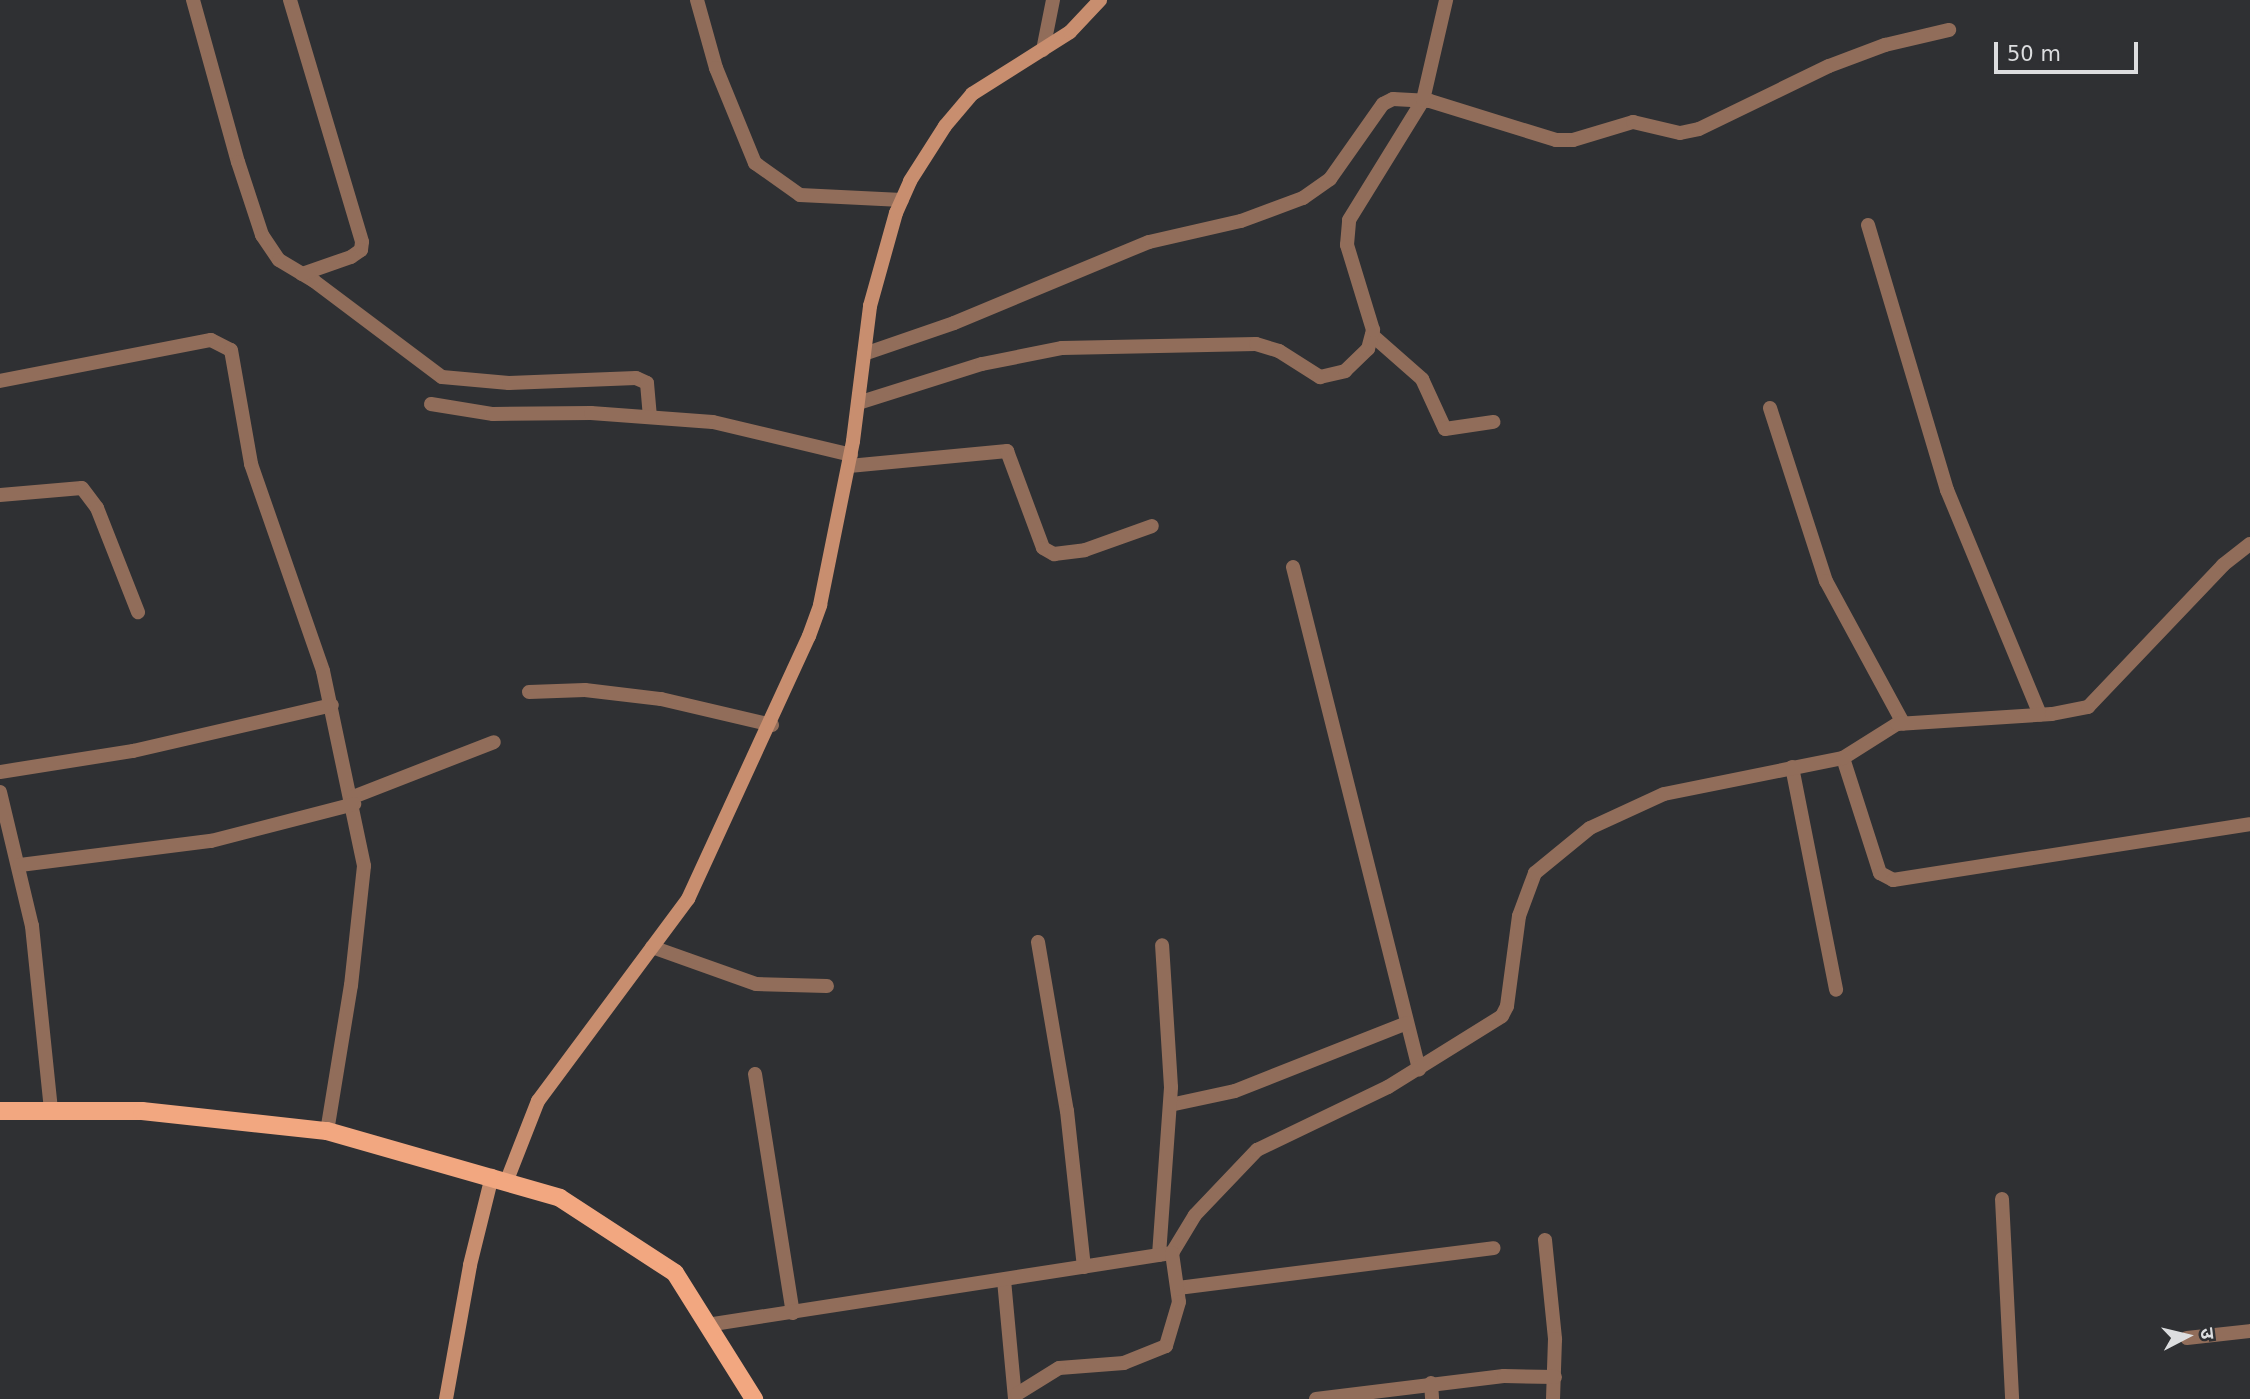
<!DOCTYPE html>
<html>
<head>
<meta charset="utf-8">
<style>
  body { margin:0 }
  #map { position:relative; width:2250px; height:1399px; overflow:hidden; background:#2f3033; font-family:"DejaVu Sans","Noto Sans Devanagari",sans-serif }
  div>[style] { position:absolute }
  [style*='--x'] { left:calc(var(--x)*1px); top:calc(var(--y)*1px); width:calc(var(--w)*1px); rotate:calc(var(--a)*1deg) }
  .street>* { height:14px; margin:-7px; padding:0 7px; transform-origin:7px; border-radius:7px; background:#916d5a }
  .secondary>* { height:14px; margin:-7px; padding:0 7px; transform-origin:7px; border-radius:7px; background:#c88e6f }
  .primary>* { height:18px; margin:-9px; padding:0 9px; transform-origin:9px; border-radius:9px; background:#f2a780 }
  span { translate:-50% -50%; white-space:nowrap; text-align:center; line-height:1.15; -webkit-text-stroke:5px #2f3033; paint-order:stroke }
  .north { position:absolute; left:2152px; top:1301px; width:70px; height:70px; -webkit-text-stroke:5px #2f3033; paint-order:stroke; rotate:83deg; font-size:19px; font-weight:700; line-height:28px; text-align:center; color:#dcdddf }
  .north::after { content:''; display:block; margin:auto; width:24px; height:32px; background:#dcdddf; clip-path:polygon(50% 0,100% 100%,50% 72%,0 100%) }
  .scale { position:absolute; left:1994px; top:42px; width:144px; height:32px; box-sizing:border-box; border:4px solid #dcdddf; border-top:0; padding-left:9px; font-size:21px; line-height:24px; white-space:nowrap; color:#dcdddf; -webkit-text-stroke:5px #2f3033; paint-order:stroke }
</style>
</head>
<body>
<div id="map">
  <div class="street">
    <div style="--x:193;--y:0;--w:168;--a:74.5"></div>
    <div style="--x:238;--y:162;--w:77;--a:71.8"></div>
    <div style="--x:262;--y:235;--w:30;--a:56"></div>
    <div style="--x:279;--y:260;--w:41;--a:31"></div>
    <div style="--x:314;--y:281;--w:160;--a:36.9"></div>
    <div style="--x:442;--y:377;--w:67;--a:5.1"></div>
    <div style="--x:509;--y:383;--w:127;--a:-2.3"></div>
    <div style="--x:636;--y:378;--w:12;--a:24"></div>
    <div style="--x:647;--y:383;--w:34;--a:85"></div>
    <div style="--x:290;--y:0;--w:252;--a:73.4"></div>
    <div style="--x:362;--y:242;--w:8;--a:97"></div>
    <div style="--x:361;--y:250;--w:12;--a:145"></div>
    <div style="--x:351;--y:257;--w:52;--a:160.9"></div>
    <div style="--x:697;--y:0;--w:71;--a:74.4"></div>
    <div style="--x:716;--y:68;--w:103;--a:67.7"></div>
    <div style="--x:755;--y:163;--w:55;--a:35.4"></div>
    <div style="--x:800;--y:195;--w:102;--a:2.8"></div>
    <div style="--x:1043;--y:50;--w:51;--a:-78.7"></div>
    <div style="--x:1868;--y:225;--w:277;--a:73.4"></div>
    <div style="--x:1947;--y:490;--w:243;--a:67.5"></div>
    <div style="--x:1372;--y:335;--w:67;--a:41.3"></div>
    <div style="--x:1422;--y:379;--w:55;--a:65.3"></div>
    <div style="--x:1445;--y:429;--w:49;--a:-8.3"></div>
    <div style="--x:864;--y:354;--w:95;--a:-19"></div>
    <div style="--x:954;--y:323;--w:211;--a:-22.6"></div>
    <div style="--x:1149;--y:242;--w:94;--a:-12.9"></div>
    <div style="--x:1241;--y:221;--w:66;--a:-20.4"></div>
    <div style="--x:1303;--y:198;--w:33;--a:-35"></div>
    <div style="--x:1330;--y:179;--w:92;--a:-54.8"></div>
    <div style="--x:1383;--y:104;--w:11;--a:-27"></div>
    <div style="--x:1393;--y:99;--w:37;--a:3"></div>
    <div style="--x:1430;--y:101;--w:132;--a:17.2"></div>
    <div style="--x:1556;--y:140;--w:17;--a:0"></div>
    <div style="--x:1573;--y:140;--w:63;--a:-16.7"></div>
    <div style="--x:1633;--y:122;--w:48;--a:13.2"></div>
    <div style="--x:1680;--y:133;--w:19;--a:-12"></div>
    <div style="--x:1699;--y:129;--w:144;--a:-25.9"></div>
    <div style="--x:1829;--y:66;--w:60;--a:-20.6"></div>
    <div style="--x:1885;--y:45;--w:66;--a:-13.2"></div>
    <div style="--x:0;--y:381;--w:215;--a:-11"></div>
    <div style="--x:211;--y:340;--w:22;--a:27"></div>
    <div style="--x:231;--y:350;--w:116;--a:80"></div>
    <div style="--x:251;--y:464;--w:219;--a:70.8"></div>
    <div style="--x:323;--y:671;--w:199;--a:78.1"></div>
    <div style="--x:364;--y:866;--w:120;--a:96.2"></div>
    <div style="--x:351;--y:985;--w:148;--a:99.3"></div>
    <div style="--x:858;--y:403;--w:130;--a:-17.5"></div>
    <div style="--x:982;--y:364;--w:82;--a:-11.3"></div>
    <div style="--x:1062;--y:348;--w:194;--a:-1.2"></div>
    <div style="--x:1256;--y:344;--w:24;--a:17"></div>
    <div style="--x:1279;--y:351;--w:49;--a:32.4"></div>
    <div style="--x:1320;--y:377;--w:26;--a:-13"></div>
    <div style="--x:1345;--y:371;--w:32;--a:-44"></div>
    <div style="--x:1368;--y:349;--w:20;--a:-75"></div>
    <div style="--x:1373;--y:330;--w:89;--a:-107"></div>
    <div style="--x:1347;--y:245;--w:25;--a:-85"></div>
    <div style="--x:1349;--y:220;--w:141;--a:-58.3"></div>
    <div style="--x:1423;--y:100;--w:103;--a:-77"></div>
    <div style="--x:431;--y:404;--w:63;--a:9.2"></div>
    <div style="--x:493;--y:414;--w:98;--a:-0.6"></div>
    <div style="--x:591;--y:413;--w:122;--a:4.2"></div>
    <div style="--x:713;--y:422;--w:142;--a:13.4"></div>
    <div style="--x:1770;--y:408;--w:182;--a:72.1"></div>
    <div style="--x:1826;--y:581;--w:162;--a:61.5"></div>
    <div style="--x:849;--y:466;--w:159;--a:-5.4"></div>
    <div style="--x:1007;--y:451;--w:103;--a:69.6"></div>
    <div style="--x:1043;--y:548;--w:13;--a:29"></div>
    <div style="--x:1054;--y:554;--w:31;--a:-7"></div>
    <div style="--x:1085;--y:550;--w:71;--a:-19.7"></div>
    <div style="--x:0;--y:495;--w:82;--a:-4.9"></div>
    <div style="--x:82;--y:488;--w:25;--a:53"></div>
    <div style="--x:97;--y:508;--w:112;--a:68.5"></div>
    <div style="--x:1293;--y:567;--w:518;--a:75.91"></div>
    <div style="--x:529;--y:692;--w:56;--a:-2"></div>
    <div style="--x:585;--y:690;--w:77;--a:6.8"></div>
    <div style="--x:661;--y:699;--w:114;--a:13.2"></div>
    <div style="--x:1843;--y:758;--w:121;--a:72.2"></div>
    <div style="--x:1880;--y:873;--w:15;--a:28"></div>
    <div style="--x:1893;--y:880;--w:361;--a:-8.9"></div>
    <div style="--x:1792;--y:767;--w:227;--a:78.8"></div>
    <div style="--x:0;--y:772;--w:135;--a:-9"></div>
    <div style="--x:133;--y:751;--w:204;--a:-13"></div>
    <div style="--x:0;--y:792;--w:138;--a:76.6"></div>
    <div style="--x:32;--y:926;--w:185;--a:84.1"></div>
    <div style="--x:353;--y:797;--w:151;--a:-21.3"></div>
    <div style="--x:20;--y:865;--w:193;--a:-7.2"></div>
    <div style="--x:211;--y:841;--w:148;--a:-14.5"></div>
    <div style="--x:1038;--y:942;--w:171;--a:80.3"></div>
    <div style="--x:1067;--y:1111;--w:157;--a:83.8"></div>
    <div style="--x:652;--y:947;--w:110;--a:19.6"></div>
    <div style="--x:756;--y:984;--w:71;--a:1.6"></div>
    <div style="--x:755;--y:1074;--w:242;--a:81"></div>
    <div style="--x:1170;--y:1105;--w:66;--a:-12.2"></div>
    <div style="--x:1235;--y:1091;--w:185;--a:-21.6"></div>
    <div style="--x:2002;--y:1199;--w:200;--a:87.1"></div>
    <div style="--x:1545;--y:1240;--w:100;--a:84.2"></div>
    <div style="--x:1555;--y:1339;--w:60;--a:91.9"></div>
    <div style="--x:1172;--y:1253;--w:44;--a:-58.8"></div>
    <div style="--x:1195;--y:1215;--w:90;--a:-46.4"></div>
    <div style="--x:1257;--y:1150;--w:145;--a:-25.7"></div>
    <div style="--x:1388;--y:1087;--w:134;--a:-31.9"></div>
    <div style="--x:1502;--y:1016;--w:11;--a:-63"></div>
    <div style="--x:1507;--y:1006;--w:91;--a:-82.4"></div>
    <div style="--x:1519;--y:916;--w:46;--a:-69.6"></div>
    <div style="--x:1535;--y:873;--w:71;--a:-39.3"></div>
    <div style="--x:1590;--y:828;--w:81;--a:-24.7"></div>
    <div style="--x:1664;--y:794;--w:183;--a:-11.4"></div>
    <div style="--x:1843;--y:758;--w:64;--a:-32.2"></div>
    <div style="--x:1897;--y:724;--w:155;--a:-3.7"></div>
    <div style="--x:2052;--y:714;--w:37;--a:-11"></div>
    <div style="--x:2088;--y:707;--w:196;--a:-46.4"></div>
    <div style="--x:2223;--y:565;--w:34;--a:-38"></div>
    <div style="--x:1159;--y:1255;--w:168;--a:-85.9"></div>
    <div style="--x:1171;--y:1087;--w:142;--a:-93.6"></div>
    <div style="--x:1004;--y:1280;--w:120;--a:84.7"></div>
    <div style="--x:1178;--y:1288;--w:318;--a:-7.2"></div>
    <div style="--x:707;--y:1325;--w:471;--a:-8.8"></div>
    <div style="--x:1172;--y:1253;--w:49;--a:81.9"></div>
    <div style="--x:1179;--y:1302;--w:46;--a:106.5"></div>
    <div style="--x:1166;--y:1346;--w:45;--a:158"></div>
    <div style="--x:1124;--y:1363;--w:65;--a:175.6"></div>
    <div style="--x:1059;--y:1368;--w:49;--a:148.2"></div>
    <div style="--x:2187;--y:1338;--w:63;--a:-6.3"></div>
    <div style="--x:1431;--y:1383;--w:16;--a:86"></div>
    <div style="--x:1316;--y:1399;--w:189;--a:-7"></div>
    <div style="--x:1504;--y:1376;--w:51;--a:1.1"></div>
  </div>
  <div class="secondary">
    <div style="--x:507;--y:1180;--w:85;--a:-68.6"></div>
    <div style="--x:538;--y:1101;--w:252;--a:-53.4"></div>
    <div style="--x:688;--y:899;--w:289;--a:-65.3"></div>
    <div style="--x:809;--y:636;--w:33;--a:-70"></div>
    <div style="--x:820;--y:605;--w:167;--a:-78.6"></div>
    <div style="--x:853;--y:441;--w:136;--a:-82.8"></div>
    <div style="--x:870;--y:306;--w:97;--a:-74.4"></div>
    <div style="--x:896;--y:213;--w:35;--a:-66"></div>
    <div style="--x:910;--y:181;--w:65;--a:-57.5"></div>
    <div style="--x:945;--y:126;--w:42;--a:-49.8"></div>
    <div style="--x:972;--y:94;--w:116;--a:-32.3"></div>
    <div style="--x:1070;--y:32;--w:44;--a:-46.8"></div>
    <div style="--x:446;--y:1399;--w:136;--a:-79.8"></div>
    <div style="--x:470;--y:1265;--w:92;--a:-76.1"></div>
  </div>
  <div class="primary">
    <div style="--x:0;--y:1111;--w:142;--a:0"></div>
    <div style="--x:142;--y:1111;--w:186;--a:6.2"></div>
    <div style="--x:327;--y:1131;--w:242;--a:16"></div>
    <div style="--x:560;--y:1198;--w:137;--a:33.1"></div>
    <div style="--x:675;--y:1273;--w:149;--a:57.9"></div>
  </div>
  <div class="north">उ</div>
  <div class="scale">50 m</div>
</div>
</body>
</html>
